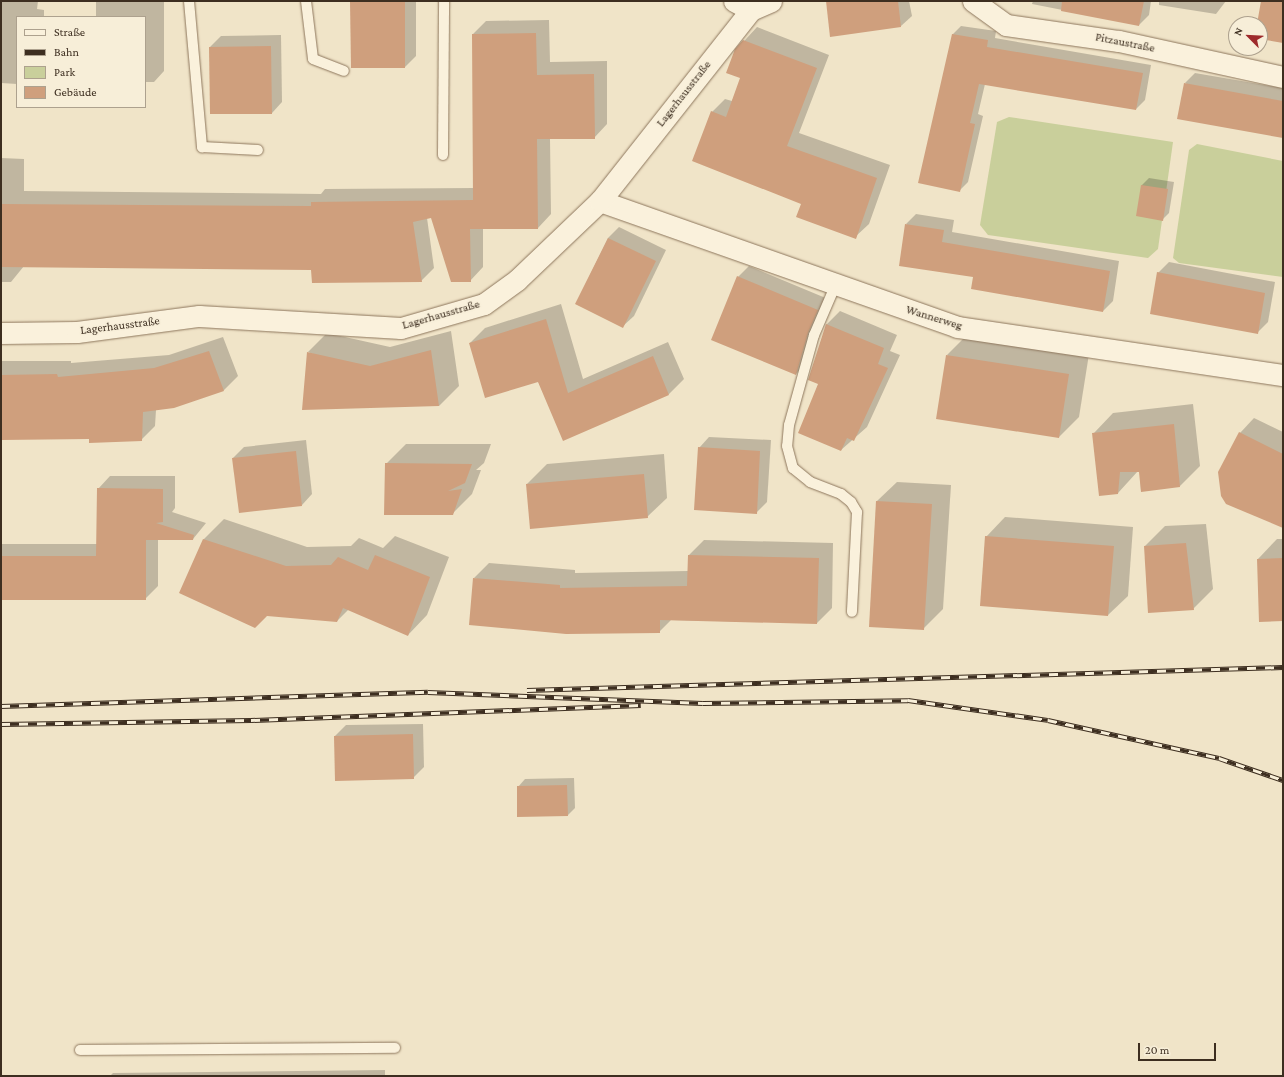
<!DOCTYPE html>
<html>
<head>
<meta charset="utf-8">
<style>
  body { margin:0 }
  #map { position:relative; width:1284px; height:1077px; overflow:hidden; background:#f0e4c8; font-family:"Crimson Pro",serif }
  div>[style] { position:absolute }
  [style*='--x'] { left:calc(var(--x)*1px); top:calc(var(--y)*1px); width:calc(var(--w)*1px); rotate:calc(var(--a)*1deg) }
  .green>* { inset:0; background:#c9cf9b }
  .shadow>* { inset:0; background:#0003 }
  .building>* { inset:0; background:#cf9f7d }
  .roads { filter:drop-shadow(0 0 1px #8d765c) drop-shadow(0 0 1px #8d765c) }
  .service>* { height:10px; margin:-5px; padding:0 5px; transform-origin:5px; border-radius:5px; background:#faf1dc }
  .minor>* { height:21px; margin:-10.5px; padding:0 10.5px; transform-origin:10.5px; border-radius:10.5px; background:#faf1dc }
  .rail>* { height:4.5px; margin-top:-2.25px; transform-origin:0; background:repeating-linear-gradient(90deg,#f7eed8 0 9px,#3d2e20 0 18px); box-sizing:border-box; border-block:1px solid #3d2e20 }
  span { translate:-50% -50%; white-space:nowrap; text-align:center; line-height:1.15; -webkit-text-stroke:3px #f7eed8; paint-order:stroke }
  .street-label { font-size:12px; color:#3d2e20 }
  .frame { position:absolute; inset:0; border:2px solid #3d2e20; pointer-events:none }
  .legend { position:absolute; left:16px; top:16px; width:130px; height:92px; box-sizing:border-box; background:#f7eed8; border:1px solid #ada18e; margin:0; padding:5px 7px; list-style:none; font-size:12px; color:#3d2e20 }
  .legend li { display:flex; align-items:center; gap:8px; height:20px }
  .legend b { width:20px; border:1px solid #ada18e }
  .north { position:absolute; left:1228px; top:16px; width:40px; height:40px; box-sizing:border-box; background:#f7eed8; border:1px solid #ada18e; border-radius:50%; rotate:294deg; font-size:11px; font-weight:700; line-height:16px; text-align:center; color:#3d2e20 }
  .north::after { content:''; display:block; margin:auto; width:14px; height:18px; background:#9e2a2b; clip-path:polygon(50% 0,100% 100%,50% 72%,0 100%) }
  .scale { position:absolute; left:1138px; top:1043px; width:78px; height:18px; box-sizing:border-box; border:2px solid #3d2e20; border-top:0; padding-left:5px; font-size:12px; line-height:14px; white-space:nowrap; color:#3d2e20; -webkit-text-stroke:3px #f7eed8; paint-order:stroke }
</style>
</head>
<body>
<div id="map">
  <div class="green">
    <div style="clip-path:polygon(1009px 117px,1173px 142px,1158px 249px,1148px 258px,988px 235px,980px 225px,997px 122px)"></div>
    <div style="clip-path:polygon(1197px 144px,1283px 161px,1283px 277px,1179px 263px,1173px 258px,1189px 150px)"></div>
  </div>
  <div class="shadow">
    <div style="clip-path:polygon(1px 1px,38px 1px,37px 9px,44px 10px,44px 17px,17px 17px,17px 84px,1px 83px)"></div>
    <div style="clip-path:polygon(96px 1px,164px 1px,164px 71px,154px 82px,145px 82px,145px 17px,96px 17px)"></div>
    <div style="clip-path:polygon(351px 1px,416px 1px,416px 56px,405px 67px,352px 67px)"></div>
    <div style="clip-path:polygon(827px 1px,909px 1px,912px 16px,901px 26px)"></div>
    <div style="clip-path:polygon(1033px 1px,1151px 1px,1149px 15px,1139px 25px,1032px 4px)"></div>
    <div style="clip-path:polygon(1159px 1px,1226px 1px,1216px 14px,1159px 5px)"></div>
    <div style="clip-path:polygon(549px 20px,550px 62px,607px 61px,607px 124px,594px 138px,550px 138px,551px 214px,538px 228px,483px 228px,483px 267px,470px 281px,432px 216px,427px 218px,434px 268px,421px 281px,312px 269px,24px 266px,11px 282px,1px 282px,1px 158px,24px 159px,24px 191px,321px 194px,325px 189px,474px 188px,473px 34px,486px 21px)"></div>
    <div style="clip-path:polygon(961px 26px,996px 31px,995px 38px,1151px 65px,1145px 100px,1136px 109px,985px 84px,978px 114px,983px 116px,968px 182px,959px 191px,952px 35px)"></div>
    <div style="clip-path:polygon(757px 27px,829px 55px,799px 133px,890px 165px,869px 224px,855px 237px,802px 203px,712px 112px,725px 99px,732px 101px,742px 78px,736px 50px)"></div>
    <div style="clip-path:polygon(281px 35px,282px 102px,272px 113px,210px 47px,221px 36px)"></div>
    <div style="clip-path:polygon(1195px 73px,1283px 88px,1283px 135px,1185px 83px)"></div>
    <div style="clip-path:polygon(1149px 178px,1174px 182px,1169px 213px,1162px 220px,1137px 215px,1142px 185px)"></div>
    <div style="clip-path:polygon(916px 214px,954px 220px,952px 232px,1119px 261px,1113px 301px,1103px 311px,974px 277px,906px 224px)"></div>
    <div style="clip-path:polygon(619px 227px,666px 250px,634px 316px,623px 326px,576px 304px,608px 238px)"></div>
    <div style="clip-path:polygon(1169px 262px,1275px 282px,1268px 322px,1257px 333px,1158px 273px)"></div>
    <div style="clip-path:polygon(749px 266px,828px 299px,807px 363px,796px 374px,738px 277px)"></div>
    <div style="clip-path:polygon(561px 304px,583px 379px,668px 342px,684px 379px,669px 394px,564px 439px,538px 381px,470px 343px,485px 328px)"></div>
    <div style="clip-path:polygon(840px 311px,897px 335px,890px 351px,900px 355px,867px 427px,841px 450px,819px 383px,810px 379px,827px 324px)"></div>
    <div style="clip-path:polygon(451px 331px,459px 386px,439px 406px,308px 352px,327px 333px,390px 347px)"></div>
    <div style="clip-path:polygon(967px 335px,1089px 354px,1079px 417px,1059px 437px,947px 355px)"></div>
    <div style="clip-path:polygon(223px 337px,238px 376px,224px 390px,156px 410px,155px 426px,141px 440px,90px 438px,1px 439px,1px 361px,71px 361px,71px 363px,169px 355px)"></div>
    <div style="clip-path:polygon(1193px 404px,1200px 466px,1180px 486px,1141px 491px,1140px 471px,1138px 471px,1118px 493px,1094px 433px,1113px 413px)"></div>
    <div style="clip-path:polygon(1254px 418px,1283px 432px,1283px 520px,1240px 433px)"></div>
    <div style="clip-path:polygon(709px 437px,771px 440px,767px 502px,756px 513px,699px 448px)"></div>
    <div style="clip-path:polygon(306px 440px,312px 494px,302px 505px,233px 458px,244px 447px)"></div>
    <div style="clip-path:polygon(406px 444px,491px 444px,484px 463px,476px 470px,481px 470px,472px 494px,452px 514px,386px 464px)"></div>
    <div style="clip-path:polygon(664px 454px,667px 498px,647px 517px,527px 484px,547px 464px)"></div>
    <div style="clip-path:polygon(110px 476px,175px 476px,175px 508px,172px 512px,206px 523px,193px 539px,158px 539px,158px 586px,145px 599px,1px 599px,1px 544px,97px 544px,98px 489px)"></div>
    <div style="clip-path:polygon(897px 482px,951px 485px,943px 609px,923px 629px,877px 501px)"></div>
    <div style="clip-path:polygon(1005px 517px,1133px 527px,1128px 596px,1108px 615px,986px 537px)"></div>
    <div style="clip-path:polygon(224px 519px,307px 547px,351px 546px,359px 538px,383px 548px,395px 536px,449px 557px,427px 615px,408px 635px,349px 609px,337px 621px,180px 593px,204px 539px)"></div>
    <div style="clip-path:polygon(1206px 524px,1213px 589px,1193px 609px,1145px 546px,1165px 526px)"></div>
    <div style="clip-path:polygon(1277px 539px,1283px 539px,1283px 620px,1258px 559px)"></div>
    <div style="clip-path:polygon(704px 540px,833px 543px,832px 608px,817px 623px,671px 620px,659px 632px,474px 578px,489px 563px,575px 570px,575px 573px,688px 571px,689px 555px)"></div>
    <div style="clip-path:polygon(423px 724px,424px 767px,413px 778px,335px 736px,346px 725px)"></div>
    <div style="clip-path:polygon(574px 778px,575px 808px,568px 815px,518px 787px,525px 779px)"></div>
    <div style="clip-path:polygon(385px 1070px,385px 1076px,110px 1076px,113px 1073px)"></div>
  </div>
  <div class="building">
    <div style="clip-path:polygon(350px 1px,405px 1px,405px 68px,351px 68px)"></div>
    <div style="clip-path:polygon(826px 1px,898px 1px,901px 27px,830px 37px)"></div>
    <div style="clip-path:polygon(1062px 1px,1144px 1px,1139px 26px,1061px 11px)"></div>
    <div style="clip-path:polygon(1261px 1px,1283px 1px,1283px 43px,1260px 39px,1260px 24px,1257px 24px)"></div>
    <div style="clip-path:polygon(536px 33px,537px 75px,594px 74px,595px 139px,537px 139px,538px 229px,470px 229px,471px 282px,451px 282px,431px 218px,413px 222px,422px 282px,312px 283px,311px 270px,1px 267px,1px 204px,311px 206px,311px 202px,473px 200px,472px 34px)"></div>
    <div style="clip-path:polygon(952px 34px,988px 40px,987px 47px,1143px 73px,1136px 110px,979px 84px,970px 123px,975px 124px,960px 192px,918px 183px)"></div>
    <div style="clip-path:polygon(743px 40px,817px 68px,787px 146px,877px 178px,856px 239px,796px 217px,801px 204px,692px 161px,711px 111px,726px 117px,740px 78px,726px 73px,735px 49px)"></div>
    <div style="clip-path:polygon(271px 46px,272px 114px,210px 114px,209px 47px)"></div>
    <div style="clip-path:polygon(1184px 83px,1283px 101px,1283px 138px,1177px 119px)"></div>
    <div style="clip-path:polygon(1141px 185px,1168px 189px,1163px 221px,1136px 216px)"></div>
    <div style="clip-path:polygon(905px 224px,944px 230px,942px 242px,1110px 271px,1103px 312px,971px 289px,973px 277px,899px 266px)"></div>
    <div style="clip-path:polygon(608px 238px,656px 261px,623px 328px,575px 304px)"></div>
    <div style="clip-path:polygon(1157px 272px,1265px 293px,1258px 334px,1150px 314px)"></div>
    <div style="clip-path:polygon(737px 276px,818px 310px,808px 333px,796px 375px,711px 340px)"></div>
    <div style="clip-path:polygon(546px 319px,568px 393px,653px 356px,669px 395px,563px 441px,538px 382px,485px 398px,469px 343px)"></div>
    <div style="clip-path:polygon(826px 324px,884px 348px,878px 364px,888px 368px,854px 441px,847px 438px,841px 451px,798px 433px,818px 384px,808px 380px)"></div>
    <div style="clip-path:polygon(431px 350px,439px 406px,302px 410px,307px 352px,370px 366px)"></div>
    <div style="clip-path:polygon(209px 351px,224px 391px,174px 408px,143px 412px,142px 441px,89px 443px,89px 439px,1px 440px,1px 375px,57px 374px,58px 377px,154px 368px)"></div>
    <div style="clip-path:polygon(946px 355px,1069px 374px,1059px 438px,936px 419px)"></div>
    <div style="clip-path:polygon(1174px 424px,1180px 487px,1141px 492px,1139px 472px,1120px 472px,1118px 494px,1099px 496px,1092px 433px)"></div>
    <div style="clip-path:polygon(1239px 432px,1283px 454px,1283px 528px,1226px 504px,1221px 496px,1218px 472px)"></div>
    <div style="clip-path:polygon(698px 447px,760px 451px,757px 514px,694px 510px)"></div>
    <div style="clip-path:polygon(296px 451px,302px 506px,239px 513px,232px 458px)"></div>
    <div style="clip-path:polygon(385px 463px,472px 464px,465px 483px,448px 491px,462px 489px,453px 515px,384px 515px)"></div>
    <div style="clip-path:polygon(644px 474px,648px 518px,530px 529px,526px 484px)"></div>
    <div style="clip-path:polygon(97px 488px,163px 489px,163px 522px,156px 523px,194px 535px,193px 540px,146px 540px,146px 600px,1px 600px,1px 556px,96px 556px)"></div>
    <div style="clip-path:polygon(876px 501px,932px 504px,924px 630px,869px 627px)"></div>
    <div style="clip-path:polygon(985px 536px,1114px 546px,1108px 616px,980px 606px)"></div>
    <div style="clip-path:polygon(203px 539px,286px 566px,331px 565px,338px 557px,368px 570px,375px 555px,430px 577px,408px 636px,343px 608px,337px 622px,267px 616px,255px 628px,179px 593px)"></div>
    <div style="clip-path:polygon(1186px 543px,1194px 610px,1148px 613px,1144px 546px)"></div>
    <div style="clip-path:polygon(688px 555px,819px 558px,817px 624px,660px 620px,660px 633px,566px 634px,469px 625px,473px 578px,560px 585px,560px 588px,687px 586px)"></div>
    <div style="clip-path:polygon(1283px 558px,1283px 621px,1259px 622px,1257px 559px)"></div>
    <div style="clip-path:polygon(413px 734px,414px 779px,335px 781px,334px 736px)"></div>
    <div style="clip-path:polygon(567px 785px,568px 816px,517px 817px,517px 786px)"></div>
  </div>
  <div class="roads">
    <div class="service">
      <div style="--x:189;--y:1;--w:147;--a:84.9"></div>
      <div style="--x:202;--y:147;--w:56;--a:3.1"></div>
      <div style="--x:306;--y:1;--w:58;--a:83.1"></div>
      <div style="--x:313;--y:59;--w:33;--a:21"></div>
      <div style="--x:443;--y:155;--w:154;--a:-89.6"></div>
      <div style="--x:836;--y:284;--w:56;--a:113.3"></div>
      <div style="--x:814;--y:335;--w:93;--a:105.5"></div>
      <div style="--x:789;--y:425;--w:21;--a:95"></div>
      <div style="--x:787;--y:446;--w:23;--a:75"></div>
      <div style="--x:793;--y:468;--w:22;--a:39"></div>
      <div style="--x:810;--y:482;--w:33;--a:21"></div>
      <div style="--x:841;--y:494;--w:13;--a:39"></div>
      <div style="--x:851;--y:502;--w:12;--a:59"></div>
      <div style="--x:857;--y:512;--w:100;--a:92.9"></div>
      <div style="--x:80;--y:1050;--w:315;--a:-0.4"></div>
    </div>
    <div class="minor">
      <div style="--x:734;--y:1;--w:19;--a:28"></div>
      <div style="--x:751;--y:10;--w:22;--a:-24"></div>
      <div style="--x:973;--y:1;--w:41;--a:36"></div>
      <div style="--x:1006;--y:25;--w:114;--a:8.1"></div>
      <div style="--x:1119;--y:41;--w:168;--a:12.4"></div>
      <div style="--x:600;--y:201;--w:379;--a:19.4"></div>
      <div style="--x:957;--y:327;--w:330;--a:8.4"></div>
      <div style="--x:1;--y:333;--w:76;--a:-0.8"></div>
      <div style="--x:77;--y:332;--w:123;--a:-7.5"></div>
      <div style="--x:199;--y:316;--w:202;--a:3.4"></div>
      <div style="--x:401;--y:328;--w:86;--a:-16.1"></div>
      <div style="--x:484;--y:304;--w:41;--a:-36"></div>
      <div style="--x:517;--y:280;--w:115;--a:-43.6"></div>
      <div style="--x:600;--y:201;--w:243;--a:-51.7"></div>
    </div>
  </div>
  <div class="rail">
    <div style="--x:527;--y:690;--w:756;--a:-1.74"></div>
    <div style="--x:1;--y:706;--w:427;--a:-1.9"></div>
    <div style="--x:428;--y:692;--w:275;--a:2.3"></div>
    <div style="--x:703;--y:703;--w:205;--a:-0.8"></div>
    <div style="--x:908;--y:700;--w:141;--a:8.1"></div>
    <div style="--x:1048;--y:720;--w:175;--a:12.5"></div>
    <div style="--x:1219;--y:758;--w:68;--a:19"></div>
    <div style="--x:1;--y:724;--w:250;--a:-0.9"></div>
    <div style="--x:251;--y:720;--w:390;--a:-2.2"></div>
  </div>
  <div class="street-label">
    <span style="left:1125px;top:43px;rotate:11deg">Pitzaustraße</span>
    <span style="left:684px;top:94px;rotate:-52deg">Lagerhausstraße</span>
    <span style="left:441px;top:315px;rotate:-16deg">Lagerhausstraße</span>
    <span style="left:934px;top:318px;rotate:17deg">Wannerweg</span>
    <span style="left:120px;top:326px;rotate:-7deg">Lagerhausstraße</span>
  </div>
  <div class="frame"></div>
  <ul class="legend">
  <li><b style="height:5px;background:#faf1dc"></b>Straße</li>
  <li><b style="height:5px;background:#3d2e20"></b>Bahn</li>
  <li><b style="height:11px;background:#c9cf9b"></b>Park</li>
  <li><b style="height:11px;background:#cf9f7d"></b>Gebäude</li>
  </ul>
  <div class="north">N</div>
  <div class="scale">20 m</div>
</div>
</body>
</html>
